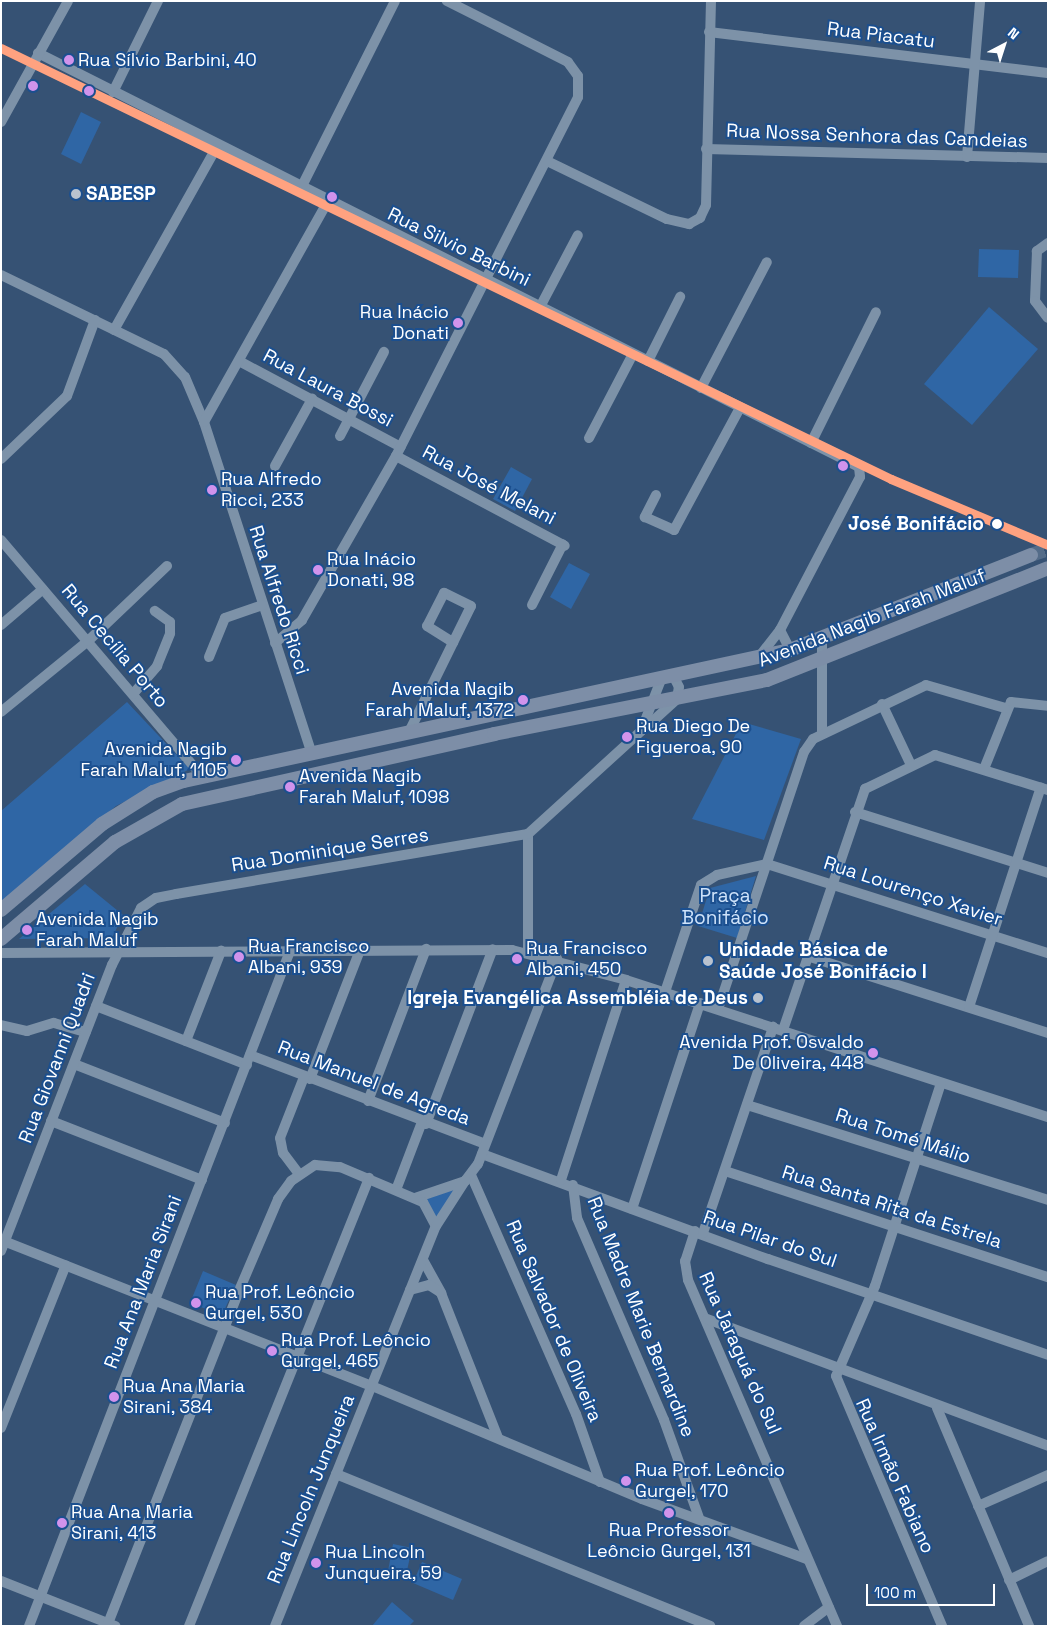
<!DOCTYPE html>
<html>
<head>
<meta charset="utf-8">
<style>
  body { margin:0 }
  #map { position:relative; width:1049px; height:1627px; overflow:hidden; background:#365274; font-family:"Space Grotesk",sans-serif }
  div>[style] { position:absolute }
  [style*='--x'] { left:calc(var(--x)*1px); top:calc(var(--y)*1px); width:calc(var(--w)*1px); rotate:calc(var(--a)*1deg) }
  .green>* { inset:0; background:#2f66a5 }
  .major-tunnel>* { height:14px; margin-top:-7px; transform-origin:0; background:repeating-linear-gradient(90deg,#546c89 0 14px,transparent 0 21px) }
  .minor>* { height:10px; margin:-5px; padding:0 5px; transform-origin:5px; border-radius:5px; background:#7d92a8 }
  .major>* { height:14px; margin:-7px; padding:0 7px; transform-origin:7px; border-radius:7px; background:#7d8ea7 }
  .rail-1>* { height:9px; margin:-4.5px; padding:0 4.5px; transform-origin:4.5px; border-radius:4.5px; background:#ffa280 }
  .dots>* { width:14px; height:14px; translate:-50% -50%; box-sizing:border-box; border:2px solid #1b4f8f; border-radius:50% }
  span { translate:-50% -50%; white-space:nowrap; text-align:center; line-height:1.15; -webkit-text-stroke:4px #1b4f8f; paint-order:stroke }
  .bus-label { font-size:18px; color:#fff }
  .left { translate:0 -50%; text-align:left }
  .right { translate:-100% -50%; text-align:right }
  .street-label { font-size:19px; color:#fff }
  .poi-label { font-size:19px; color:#fff; font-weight:700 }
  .stop-label { font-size:19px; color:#fff; font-weight:700 }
  .park-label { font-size:19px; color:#cfe3fa }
  .frame { position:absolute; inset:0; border:2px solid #fff; pointer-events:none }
  .north { position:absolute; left:979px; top:20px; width:50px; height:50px; -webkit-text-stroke:4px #1b4f8f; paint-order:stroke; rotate:40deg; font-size:14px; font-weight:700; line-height:20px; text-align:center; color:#fff }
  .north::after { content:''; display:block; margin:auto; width:18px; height:22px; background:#fff; clip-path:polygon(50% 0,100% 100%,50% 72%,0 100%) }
  .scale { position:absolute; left:866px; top:1584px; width:129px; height:22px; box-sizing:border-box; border:2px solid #fff; border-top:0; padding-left:6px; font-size:15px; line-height:18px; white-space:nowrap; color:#fff; -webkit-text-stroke:4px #1b4f8f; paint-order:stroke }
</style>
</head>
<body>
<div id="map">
  <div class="green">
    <div style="clip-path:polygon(81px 112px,101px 122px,81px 164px,61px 154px)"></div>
    <div style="clip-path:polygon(979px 249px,1019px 250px,1018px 278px,978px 277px)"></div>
    <div style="clip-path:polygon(989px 307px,1038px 349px,972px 425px,924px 384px)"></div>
    <div style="clip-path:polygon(511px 467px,532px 479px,515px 511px,493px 499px)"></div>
    <div style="clip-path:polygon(569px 563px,590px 574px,571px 609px,550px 597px)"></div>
    <div style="clip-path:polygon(127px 702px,190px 769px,116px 806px,1px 903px,1px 811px)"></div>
    <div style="clip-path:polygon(742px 722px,801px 739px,764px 840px,692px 819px)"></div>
    <div style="clip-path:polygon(756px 876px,737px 938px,698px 926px,710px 888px)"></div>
    <div style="clip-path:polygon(85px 884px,123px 915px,112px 938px,19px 939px)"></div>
    <div style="clip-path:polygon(455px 1189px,437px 1223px,419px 1198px)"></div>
    <div style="clip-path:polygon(203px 1271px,236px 1285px,222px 1315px,190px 1303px)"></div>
    <div style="clip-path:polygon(393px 1544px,412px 1548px,406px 1575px,388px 1571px)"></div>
    <div style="clip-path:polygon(422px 1562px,462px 1579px,453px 1600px,413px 1583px)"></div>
    <div style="clip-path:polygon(392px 1602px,414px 1621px,409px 1626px,372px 1626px)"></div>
  </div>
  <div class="major-tunnel">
    <div style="--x:1031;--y:555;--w:18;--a:-19"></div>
  </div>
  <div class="minor">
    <div style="--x:709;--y:32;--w:341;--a:6.9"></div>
    <div style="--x:38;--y:53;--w:919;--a:26.76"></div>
    <div style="--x:859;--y:467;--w:10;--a:84"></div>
    <div style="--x:860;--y:477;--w:173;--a:117.6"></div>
    <div style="--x:780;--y:630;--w:34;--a:128"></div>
    <div style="--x:113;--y:92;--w:102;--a:-63.7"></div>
    <div style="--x:1;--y:122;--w:138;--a:-61"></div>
    <div style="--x:706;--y:149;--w:342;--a:1.5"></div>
    <div style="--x:967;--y:157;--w:157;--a:-85.2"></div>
    <div style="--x:547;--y:161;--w:133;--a:25.8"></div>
    <div style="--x:667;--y:219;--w:23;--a:13"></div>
    <div style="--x:689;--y:224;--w:13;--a:-29"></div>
    <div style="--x:700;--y:218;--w:14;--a:-65"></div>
    <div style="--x:706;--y:205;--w:204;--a:-88.6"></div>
    <div style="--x:301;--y:188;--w:209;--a:-63.3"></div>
    <div style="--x:1048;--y:243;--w:14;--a:144"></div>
    <div style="--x:1037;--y:251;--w:50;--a:92.3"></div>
    <div style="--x:1035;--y:301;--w:21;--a:53"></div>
    <div style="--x:1;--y:275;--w:181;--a:25.9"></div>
    <div style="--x:164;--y:354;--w:31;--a:48"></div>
    <div style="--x:185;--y:377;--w:49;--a:67.1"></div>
    <div style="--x:204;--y:422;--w:346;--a:72"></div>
    <div style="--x:540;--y:307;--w:81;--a:-62.2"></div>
    <div style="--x:114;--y:330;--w:212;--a:-60.7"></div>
    <div style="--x:239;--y:361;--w:183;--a:28"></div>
    <div style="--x:648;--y:361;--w:72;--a:-63.4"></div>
    <div style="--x:701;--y:388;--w:142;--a:-62.4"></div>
    <div style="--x:204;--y:422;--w:253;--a:-60.7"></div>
    <div style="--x:340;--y:436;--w:95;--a:-62.4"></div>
    <div style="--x:589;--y:438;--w:95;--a:-62.4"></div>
    <div style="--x:811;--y:443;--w:146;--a:-63.6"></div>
    <div style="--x:396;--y:456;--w:191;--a:28"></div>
    <div style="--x:1;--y:459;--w:91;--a:-43.7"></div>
    <div style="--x:67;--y:396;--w:81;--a:-69.8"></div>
    <div style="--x:275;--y:466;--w:77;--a:-61.1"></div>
    <div style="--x:656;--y:495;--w:25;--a:117"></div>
    <div style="--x:645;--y:517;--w:32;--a:24"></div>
    <div style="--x:674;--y:530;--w:139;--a:-61.6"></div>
    <div style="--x:1;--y:540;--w:309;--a:49.6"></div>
    <div style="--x:532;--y:605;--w:68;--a:-63.1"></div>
    <div style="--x:1;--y:625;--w:55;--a:-40.6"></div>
    <div style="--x:780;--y:630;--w:22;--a:63"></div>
    <div style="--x:822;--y:638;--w:96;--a:90"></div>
    <div style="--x:275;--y:643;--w:35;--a:-40"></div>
    <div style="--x:302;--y:620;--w:189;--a:-60.2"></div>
    <div style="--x:396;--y:456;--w:402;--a:-63.1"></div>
    <div style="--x:578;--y:97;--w:21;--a:-90"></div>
    <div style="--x:578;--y:76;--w:17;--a:-126"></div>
    <div style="--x:568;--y:62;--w:136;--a:-153.2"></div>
    <div style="--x:209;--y:657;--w:42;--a:-67.7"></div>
    <div style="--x:225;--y:618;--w:39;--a:-19"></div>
    <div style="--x:133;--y:694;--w:37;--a:-49"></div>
    <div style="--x:157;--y:666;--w:35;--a:-68"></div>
    <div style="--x:170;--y:633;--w:11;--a:-90"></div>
    <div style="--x:170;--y:622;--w:19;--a:-144"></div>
    <div style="--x:882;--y:704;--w:68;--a:64.6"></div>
    <div style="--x:1;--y:712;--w:112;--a:-39.2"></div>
    <div style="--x:88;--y:641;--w:109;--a:-43.5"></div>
    <div style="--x:644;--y:729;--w:45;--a:-42.3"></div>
    <div style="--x:677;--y:699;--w:12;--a:-81"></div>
    <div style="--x:679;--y:687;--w:13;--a:-117"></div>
    <div style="--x:410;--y:730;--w:138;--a:-63.8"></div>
    <div style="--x:471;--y:606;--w:30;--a:-154"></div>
    <div style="--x:444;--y:593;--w:37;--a:117"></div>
    <div style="--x:427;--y:626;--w:31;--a:32"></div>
    <div style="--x:984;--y:769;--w:72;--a:-68.1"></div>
    <div style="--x:1011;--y:702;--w:37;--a:6"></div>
    <div style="--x:855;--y:812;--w:202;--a:17.5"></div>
    <div style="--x:1;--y:953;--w:511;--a:-0.34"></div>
    <div style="--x:512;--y:950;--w:118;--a:14.7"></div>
    <div style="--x:626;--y:980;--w:444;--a:18"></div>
    <div style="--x:528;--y:953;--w:119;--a:-90"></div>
    <div style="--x:528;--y:834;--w:153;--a:-42.3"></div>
    <div style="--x:641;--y:731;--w:58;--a:-68.7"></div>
    <div style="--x:807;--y:956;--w:253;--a:17.7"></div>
    <div style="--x:665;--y:992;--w:113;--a:-71.4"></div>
    <div style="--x:701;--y:885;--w:19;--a:-32"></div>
    <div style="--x:717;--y:875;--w:51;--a:-12.4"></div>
    <div style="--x:767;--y:864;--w:295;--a:17.6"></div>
    <div style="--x:96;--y:1006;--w:162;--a:21.3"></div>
    <div style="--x:969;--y:1007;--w:231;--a:-71.9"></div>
    <div style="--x:718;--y:1009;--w:271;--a:-71.5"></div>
    <div style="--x:804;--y:752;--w:16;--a:-55"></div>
    <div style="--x:813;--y:739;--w:125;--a:-25.5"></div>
    <div style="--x:926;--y:685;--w:82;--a:16.2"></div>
    <div style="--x:1;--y:1025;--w:27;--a:13"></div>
    <div style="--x:27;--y:1031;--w:28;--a:-17"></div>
    <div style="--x:54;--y:1023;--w:33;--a:16"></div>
    <div style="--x:783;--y:1030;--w:255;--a:-71.2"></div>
    <div style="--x:865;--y:789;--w:78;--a:-25.9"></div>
    <div style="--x:935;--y:755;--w:118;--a:17.2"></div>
    <div style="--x:186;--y:1041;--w:97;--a:-68.7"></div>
    <div style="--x:250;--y:1055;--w:251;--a:20.7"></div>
    <div style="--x:74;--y:1064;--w:162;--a:21.3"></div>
    <div style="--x:310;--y:1079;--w:138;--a:-68.8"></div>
    <div style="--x:941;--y:1083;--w:213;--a:108"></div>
    <div style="--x:875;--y:1286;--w:98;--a:113.4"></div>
    <div style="--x:836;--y:1376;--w:272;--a:67"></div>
    <div style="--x:368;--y:1101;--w:163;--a:-69.1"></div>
    <div style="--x:747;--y:1105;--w:316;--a:17.5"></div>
    <div style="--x:51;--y:1121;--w:162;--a:21.3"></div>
    <div style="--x:426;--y:1124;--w:187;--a:-69.1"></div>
    <div style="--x:482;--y:1154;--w:305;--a:20.2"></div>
    <div style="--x:768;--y:1259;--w:296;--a:18.9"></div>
    <div style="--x:725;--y:1171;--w:340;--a:18.2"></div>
    <div style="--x:299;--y:1174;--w:26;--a:-127"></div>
    <div style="--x:283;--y:1153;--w:15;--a:-101"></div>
    <div style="--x:280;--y:1138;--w:66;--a:-68.5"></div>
    <div style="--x:471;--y:1175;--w:261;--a:66.3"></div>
    <div style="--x:576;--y:1414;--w:72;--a:70.6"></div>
    <div style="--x:561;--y:1180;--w:210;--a:-72"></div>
    <div style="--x:573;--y:1185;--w:33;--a:83"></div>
    <div style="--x:577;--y:1218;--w:220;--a:66.7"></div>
    <div style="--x:664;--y:1420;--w:104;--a:70.3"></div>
    <div style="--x:396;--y:1190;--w:73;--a:-69.1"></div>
    <div style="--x:415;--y:1198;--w:53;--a:-18.8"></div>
    <div style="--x:465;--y:1181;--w:21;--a:-53"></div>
    <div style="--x:478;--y:1164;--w:220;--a:-68.9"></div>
    <div style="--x:632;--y:1209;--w:217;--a:-71.7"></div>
    <div style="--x:695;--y:1231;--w:32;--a:108"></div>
    <div style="--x:685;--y:1261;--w:19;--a:81"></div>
    <div style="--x:688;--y:1280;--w:377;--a:66.7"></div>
    <div style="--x:703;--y:1233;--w:218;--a:-71.2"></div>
    <div style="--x:1;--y:1240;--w:399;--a:21.5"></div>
    <div style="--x:372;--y:1386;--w:293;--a:22.7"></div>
    <div style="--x:642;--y:1499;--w:176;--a:20"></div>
    <div style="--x:1;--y:1251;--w:307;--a:-68.8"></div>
    <div style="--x:112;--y:965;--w:64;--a:-63"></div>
    <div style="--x:141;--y:908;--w:18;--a:-34"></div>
    <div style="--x:156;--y:898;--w:20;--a:-11"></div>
    <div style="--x:176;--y:894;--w:357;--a:-9.7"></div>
    <div style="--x:423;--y:1260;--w:38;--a:61"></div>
    <div style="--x:441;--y:1293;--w:156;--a:68.5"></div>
    <div style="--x:410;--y:1290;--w:20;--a:-15"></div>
    <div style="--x:429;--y:1285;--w:13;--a:32"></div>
    <div style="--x:707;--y:1319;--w:364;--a:20.4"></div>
    <div style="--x:937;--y:1408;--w:237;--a:67.1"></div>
    <div style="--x:1;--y:1428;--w:175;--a:-68.3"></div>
    <div style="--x:336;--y:1474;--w:404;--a:22.1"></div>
    <div style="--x:978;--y:1506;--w:77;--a:-23.9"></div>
    <div style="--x:1009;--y:1580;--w:43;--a:-26"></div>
    <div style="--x:1;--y:1581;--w:123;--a:21.5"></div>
    <div style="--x:29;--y:1626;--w:724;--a:-68.86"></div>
    <div style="--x:107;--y:1626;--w:358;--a:-68.5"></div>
    <div style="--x:238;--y:1293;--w:102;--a:-66.9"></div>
    <div style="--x:278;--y:1199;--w:22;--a:-54"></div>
    <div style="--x:291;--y:1181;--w:29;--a:-34"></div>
    <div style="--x:315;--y:1165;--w:25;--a:5"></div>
    <div style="--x:340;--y:1167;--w:90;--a:22.9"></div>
    <div style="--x:423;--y:1202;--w:27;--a:62"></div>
    <div style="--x:189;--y:1626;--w:483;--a:-68.1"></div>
    <div style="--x:275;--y:1626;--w:431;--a:-68.1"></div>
    <div style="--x:436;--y:1226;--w:54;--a:-57.2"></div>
    <div style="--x:804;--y:1626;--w:31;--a:-37"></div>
  </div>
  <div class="major">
    <div style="--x:1;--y:910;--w:133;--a:-40.4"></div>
    <div style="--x:102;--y:824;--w:60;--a:-32.1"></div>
    <div style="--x:153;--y:792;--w:33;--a:-20"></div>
    <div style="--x:184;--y:781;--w:620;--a:-12.2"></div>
    <div style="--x:790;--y:650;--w:259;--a:-21.5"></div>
    <div style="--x:1;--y:939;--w:150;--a:-40.4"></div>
    <div style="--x:115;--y:842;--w:77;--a:-29.6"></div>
    <div style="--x:182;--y:804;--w:320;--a:-12.6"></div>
    <div style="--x:494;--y:734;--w:278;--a:-11.2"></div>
    <div style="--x:767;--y:680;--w:302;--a:-21.7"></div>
  </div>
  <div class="rail-1">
    <div style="--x:1;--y:48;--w:989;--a:25.84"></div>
    <div style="--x:891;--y:479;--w:170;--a:22.8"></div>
  </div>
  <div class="dots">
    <div style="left:69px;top:60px;background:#d193ec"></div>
    <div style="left:33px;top:86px;background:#d193ec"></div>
    <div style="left:89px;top:91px;background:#d193ec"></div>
    <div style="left:76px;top:194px;background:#b9c2ce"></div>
    <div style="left:332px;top:197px;background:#d193ec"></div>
    <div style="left:458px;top:323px;background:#d193ec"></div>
    <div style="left:843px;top:466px;background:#d193ec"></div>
    <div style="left:212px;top:490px;background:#d193ec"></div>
    <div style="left:997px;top:524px;background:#fff"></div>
    <div style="left:318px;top:570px;background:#d193ec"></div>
    <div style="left:523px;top:700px;background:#d193ec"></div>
    <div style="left:627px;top:737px;background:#d193ec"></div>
    <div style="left:236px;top:760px;background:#d193ec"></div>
    <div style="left:290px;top:787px;background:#d193ec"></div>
    <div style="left:27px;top:930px;background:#d193ec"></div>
    <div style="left:239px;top:957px;background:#d193ec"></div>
    <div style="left:517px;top:959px;background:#d193ec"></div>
    <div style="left:708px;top:961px;background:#b9c2ce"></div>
    <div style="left:758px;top:998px;background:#b9c2ce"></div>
    <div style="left:873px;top:1053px;background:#d193ec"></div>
    <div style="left:196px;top:1303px;background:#d193ec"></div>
    <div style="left:272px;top:1351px;background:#d193ec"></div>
    <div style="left:114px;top:1397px;background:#d193ec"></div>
    <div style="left:626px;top:1481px;background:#d193ec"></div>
    <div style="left:669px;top:1513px;background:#d193ec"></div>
    <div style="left:62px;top:1523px;background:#d193ec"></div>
    <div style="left:316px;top:1563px;background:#d193ec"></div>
  </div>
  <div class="bus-label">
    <span class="left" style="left:78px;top:60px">Rua Sílvio Barbini, 40</span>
    <span class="right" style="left:449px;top:323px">Rua Inácio<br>Donati</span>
    <span class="left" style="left:221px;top:490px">Rua Alfredo<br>Ricci, 233</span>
    <span class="left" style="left:327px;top:570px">Rua Inácio<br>Donati, 98</span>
    <span class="right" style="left:514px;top:700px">Avenida Nagib<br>Farah Maluf, 1372</span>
    <span class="left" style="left:636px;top:737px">Rua Diego De<br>Figueroa, 90</span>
    <span class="right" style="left:227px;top:760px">Avenida Nagib<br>Farah Maluf, 1105</span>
    <span class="left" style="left:299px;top:787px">Avenida Nagib<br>Farah Maluf, 1098</span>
    <span class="left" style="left:36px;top:930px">Avenida Nagib<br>Farah Maluf</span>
    <span class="left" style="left:248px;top:957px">Rua Francisco<br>Albani, 939</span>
    <span class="left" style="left:526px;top:959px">Rua Francisco<br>Albani, 450</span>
    <span class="right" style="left:864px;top:1053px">Avenida Prof. Osvaldo<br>De Oliveira, 448</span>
    <span class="left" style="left:205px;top:1303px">Rua Prof. Leôncio<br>Gurgel, 530</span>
    <span class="left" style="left:281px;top:1351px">Rua Prof. Leôncio<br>Gurgel, 465</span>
    <span class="left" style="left:123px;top:1397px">Rua Ana Maria<br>Sirani, 384</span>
    <span class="left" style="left:635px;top:1481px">Rua Prof. Leôncio<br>Gurgel, 170</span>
    <span class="left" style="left:71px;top:1523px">Rua Ana Maria<br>Sirani, 413</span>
    <span style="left:669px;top:1541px">Rua Professor<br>Leôncio Gurgel, 131</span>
    <span class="left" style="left:325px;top:1563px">Rua Lincoln<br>Junqueira, 59</span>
  </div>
  <div class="street-label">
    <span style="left:881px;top:35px;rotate:7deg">Rua Piacatu</span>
    <span style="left:877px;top:136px;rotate:2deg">Rua Nossa Senhora das Candeias</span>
    <span style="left:459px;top:247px;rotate:26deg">Rua Silvio Barbini</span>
    <span style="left:328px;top:388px;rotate:28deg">Rua Laura Bossi</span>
    <span style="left:489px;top:485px;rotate:28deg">Rua José Melani</span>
    <span style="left:279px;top:600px;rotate:72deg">Rua Alfredo Ricci</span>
    <span style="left:872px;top:618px;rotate:-21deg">Avenida Nagib Farah Maluf</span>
    <span style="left:115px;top:646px;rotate:50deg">Rua Cecília Porto</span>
    <span style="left:330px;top:850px;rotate:-9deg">Rua Dominique Serres</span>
    <span style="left:913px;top:891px;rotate:18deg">Rua Lourenço Xavier</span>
    <span style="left:57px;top:1058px;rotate:-69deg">Rua Giovanni Quadri</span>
    <span style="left:374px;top:1083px;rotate:21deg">Rua Manuel de Agreda</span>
    <span style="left:903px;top:1136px;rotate:18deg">Rua Tomé Málio</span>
    <span style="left:892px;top:1207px;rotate:18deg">Rua Santa Rita da Estrela</span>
    <span style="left:770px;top:1239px;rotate:19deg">Rua Pilar do Sul</span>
    <span style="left:143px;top:1282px;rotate:-69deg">Rua Ana Maria Sirani</span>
    <span style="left:641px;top:1317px;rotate:68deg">Rua Madre Marie Bernardine</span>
    <span style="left:554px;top:1321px;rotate:67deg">Rua Salvador de Oliveira</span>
    <span style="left:740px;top:1353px;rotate:66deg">Rua Jaraguá do Sul</span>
    <span style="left:895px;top:1476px;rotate:66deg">Rua Irmão Fabiano</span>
    <span style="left:311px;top:1489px;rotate:-68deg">Rua Lincoln Junqueira</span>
  </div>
  <div class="poi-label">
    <span class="left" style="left:86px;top:194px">SABESP</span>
    <span class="left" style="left:719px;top:961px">Unidade Básica de<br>Saúde José Bonifácio I</span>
    <span class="right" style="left:748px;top:998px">Igreja Evangélica Assembléia de Deus</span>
  </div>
  <div class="stop-label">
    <span class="right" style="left:984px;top:524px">José Bonifácio</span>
  </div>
  <div class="park-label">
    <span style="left:725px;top:907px">Praça<br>Bonifácio</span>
  </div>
  <div class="frame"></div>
  <div class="north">N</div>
  <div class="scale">100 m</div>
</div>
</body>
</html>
